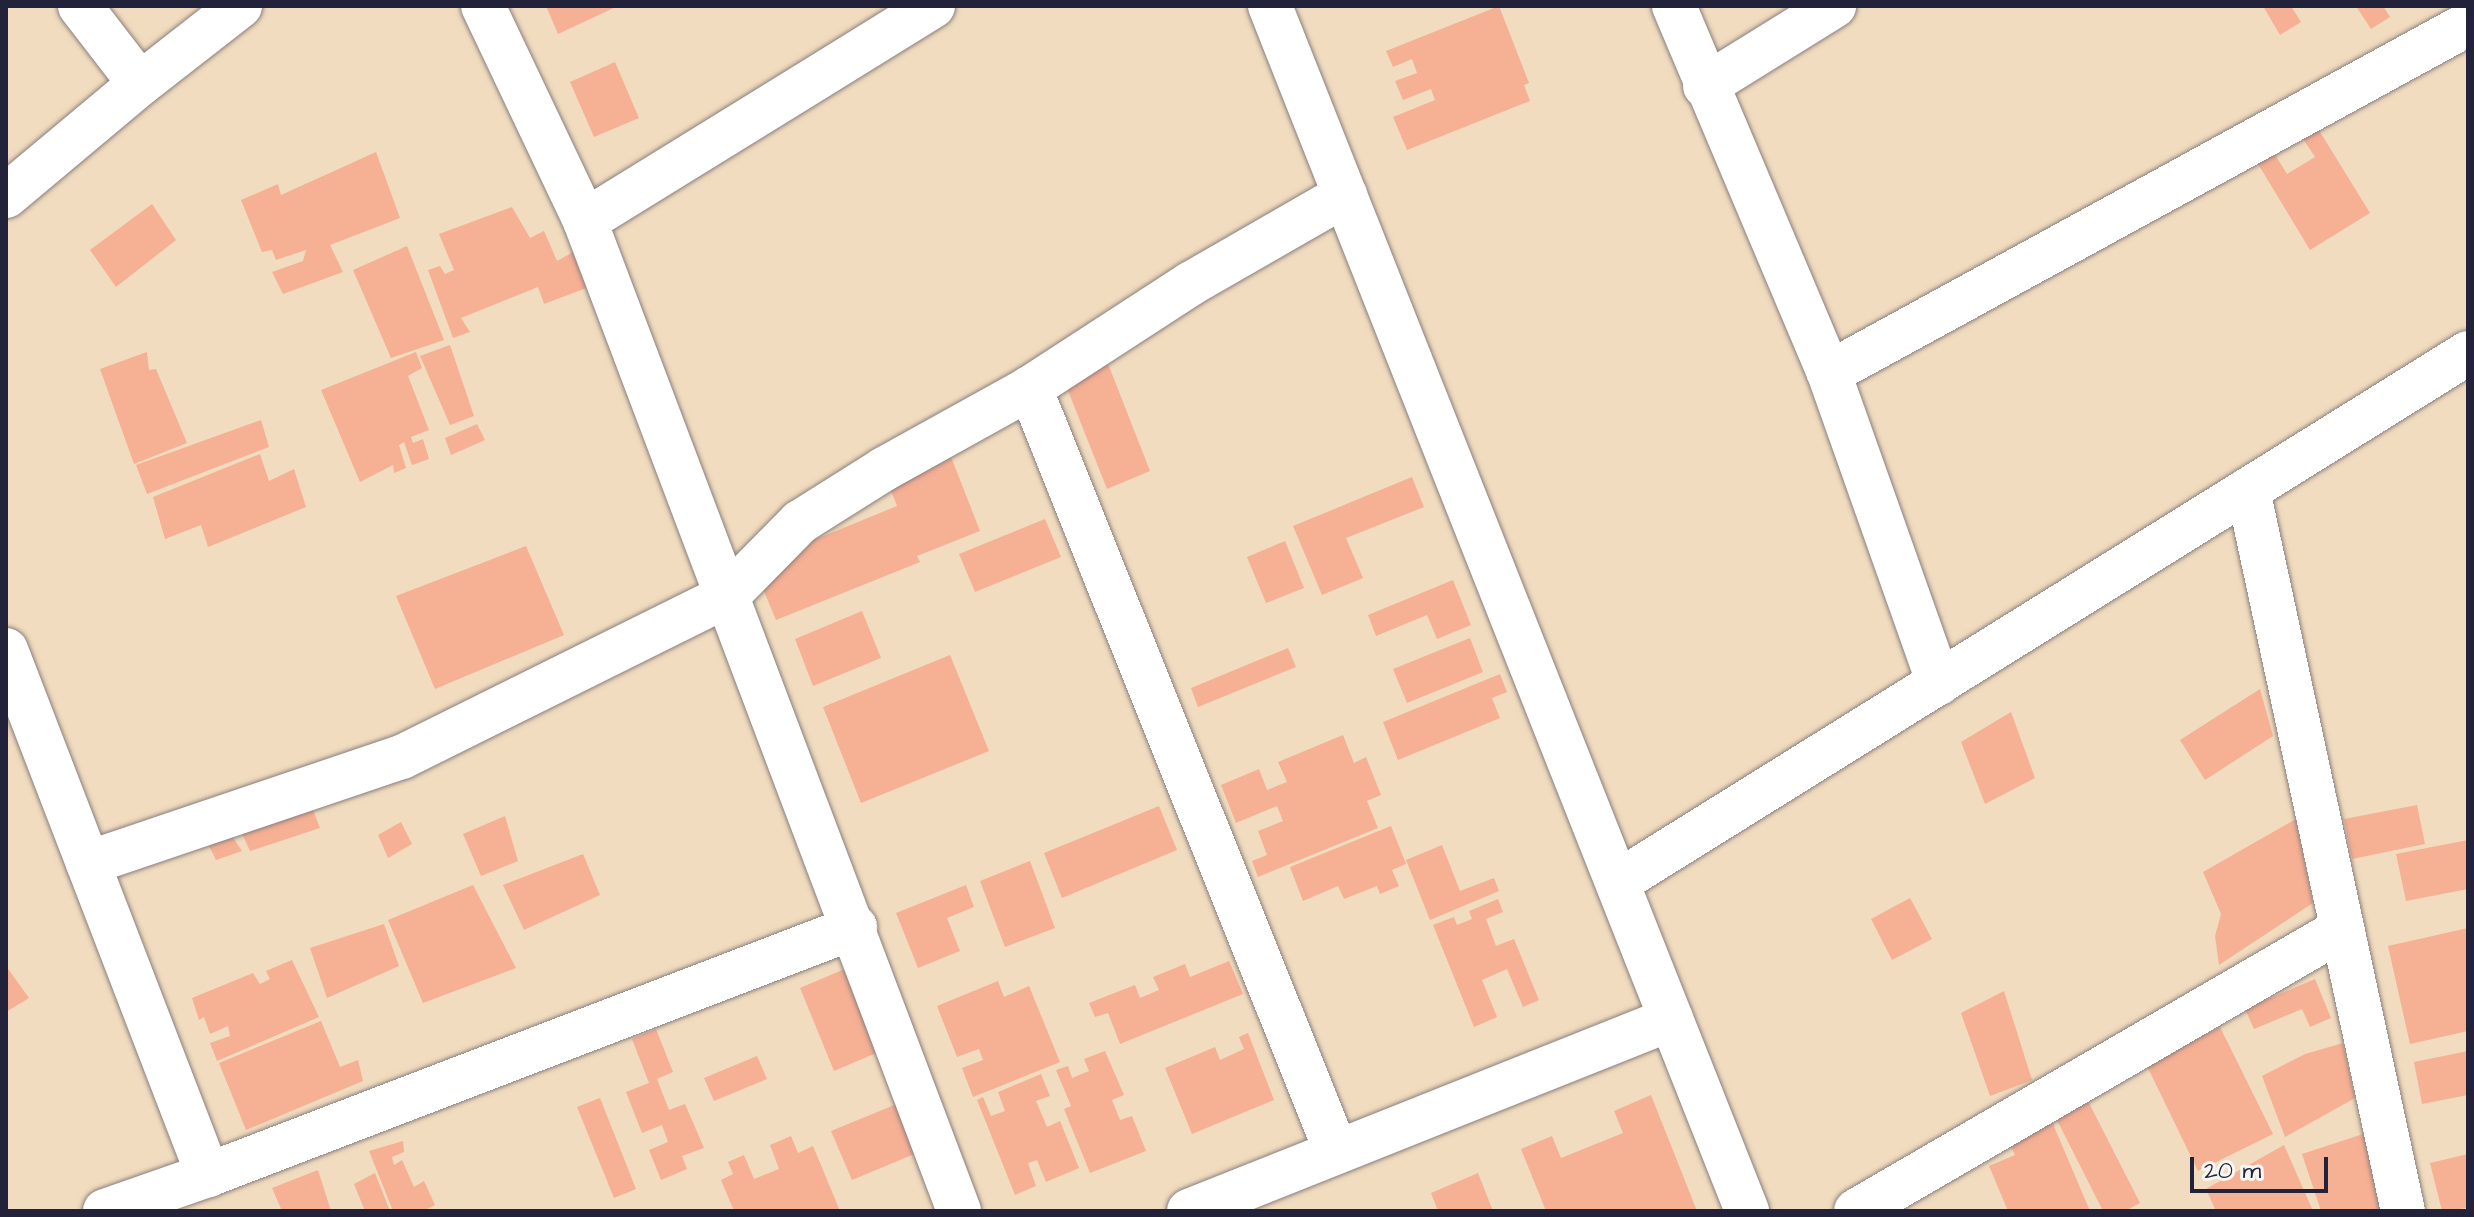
<!DOCTYPE html>
<html>
<head>
<meta charset="utf-8">
<style>
  body { margin:0 }
  #map { position:relative; width:2474px; height:1217px; overflow:hidden; background:#f1dcbf; font-family:"Architects Daughter",sans-serif }
  div>[style] { position:absolute }
  [style*='--x'] { left:calc(var(--x)*1px); top:calc(var(--y)*1px); width:calc(var(--w)*1px); rotate:calc(var(--a)*1deg) }
  .building>* { inset:0; background:#f6b094 }
  .roads { filter:drop-shadow(0 0 2px #8a7f7d) drop-shadow(0 0 2px #8a7f7d) }
  .street>* { height:44px; margin:-22px; padding:0 22px; transform-origin:22px; border-radius:22px; background:#fff }
  .secondary>* { height:44px; margin:-22px; padding:0 22px; transform-origin:22px; border-radius:22px; background:#fff }
  span { translate:-50% -50%; white-space:nowrap; text-align:center; line-height:1.15; -webkit-text-stroke:7px #f6f6f2; paint-order:stroke }
  .frame { position:absolute; inset:0; border:8px solid #22223b; pointer-events:none }
  .scale { position:absolute; left:2190px; top:1157px; width:138px; height:36px; box-sizing:border-box; border:4px solid #22223b; border-top:0; padding-left:10px; font-size:24px; line-height:28px; white-space:nowrap; color:#22223b; -webkit-text-stroke:6px #f6f6f2; paint-order:stroke }
</style>
</head>
<body>
<div id="map">
  <div class="building">
    <div style="clip-path:polygon(546px 6px,618px 6px,558px 34px)"></div>
    <div style="clip-path:polygon(1499px 6px,1529px 83px,1524px 85px,1530px 101px,1407px 150px,1393px 117px,1435px 100px,1431px 89px,1403px 100px,1395px 81px,1417px 73px,1412px 59px,1393px 67px,1386px 51px)"></div>
    <div style="clip-path:polygon(2263px 6px,2291px 6px,2301px 22px,2280px 35px)"></div>
    <div style="clip-path:polygon(2356px 6px,2383px 6px,2390px 17px,2371px 29px)"></div>
    <div style="clip-path:polygon(615px 62px,639px 118px,594px 137px,570px 82px)"></div>
    <div style="clip-path:polygon(2317px 127px,2370px 213px,2310px 250px,2258px 164px,2274px 153px,2287px 174px,2315px 157px,2302px 137px)"></div>
    <div style="clip-path:polygon(376px 152px,400px 218px,330px 245px,343px 272px,283px 294px,272px 272px,303px 261px,306px 250px,276px 260px,272px 250px,262px 252px,241px 200px,278px 184px,281px 195px)"></div>
    <div style="clip-path:polygon(152px 204px,176px 240px,116px 287px,90px 250px)"></div>
    <div style="clip-path:polygon(512px 207px,530px 238px,544px 231px,557px 261px,577px 250px,589px 287px,544px 304px,538px 287px,461px 318px,470px 332px,453px 338px,428px 270px,440px 266px,445px 274px,454px 270px,439px 234px)"></div>
    <div style="clip-path:polygon(407px 246px,444px 340px,391px 358px,353px 270px)"></div>
    <div style="clip-path:polygon(450px 345px,474px 416px,450px 425px,420px 356px)"></div>
    <div style="clip-path:polygon(147px 352px,149px 370px,156px 369px,187px 443px,134px 464px,100px 369px)"></div>
    <div style="clip-path:polygon(416px 352px,422px 368px,408px 376px,429px 430px,411px 437px,413px 443px,423px 439px,429px 459px,412px 465px,404px 442px,399px 445px,406px 468px,394px 473px,393px 465px,360px 482px,321px 390px)"></div>
    <div style="clip-path:polygon(1105px 356px,1150px 471px,1107px 489px,1061px 373px)"></div>
    <div style="clip-path:polygon(261px 420px,269px 447px,147px 494px,136px 465px)"></div>
    <div style="clip-path:polygon(477px 424px,485px 440px,451px 455px,445px 438px)"></div>
    <div style="clip-path:polygon(946px 444px,980px 531px,917px 556px,920px 562px,776px 620px,753px 565px,897px 506px,883px 470px)"></div>
    <div style="clip-path:polygon(260px 454px,269px 481px,294px 469px,306px 507px,208px 547px,201px 525px,165px 539px,153px 497px)"></div>
    <div style="clip-path:polygon(1412px 477px,1424px 507px,1346px 538px,1363px 578px,1322px 595px,1293px 526px)"></div>
    <div style="clip-path:polygon(1045px 519px,1061px 557px,975px 592px,959px 554px)"></div>
    <div style="clip-path:polygon(1285px 541px,1304px 588px,1266px 603px,1247px 557px)"></div>
    <div style="clip-path:polygon(526px 546px,564px 635px,435px 689px,396px 596px)"></div>
    <div style="clip-path:polygon(1453px 580px,1471px 625px,1437px 639px,1427px 615px,1376px 636px,1368px 615px)"></div>
    <div style="clip-path:polygon(862px 611px,881px 658px,813px 686px,795px 639px)"></div>
    <div style="clip-path:polygon(1470px 638px,1483px 672px,1407px 703px,1393px 669px)"></div>
    <div style="clip-path:polygon(1288px 648px,1296px 667px,1198px 707px,1191px 688px)"></div>
    <div style="clip-path:polygon(950px 655px,989px 751px,861px 803px,823px 707px)"></div>
    <div style="clip-path:polygon(1500px 674px,1507px 692px,1492px 698px,1500px 718px,1398px 760px,1383px 722px)"></div>
    <div style="clip-path:polygon(2260px 689px,2273px 736px,2205px 780px,2180px 740px)"></div>
    <div style="clip-path:polygon(2011px 712px,2035px 778px,1985px 804px,1961px 742px)"></div>
    <div style="clip-path:polygon(1343px 735px,1354px 763px,1366px 757px,1381px 795px,1367px 801px,1378px 828px,1258px 877px,1252px 861px,1267px 855px,1258px 831px,1283px 821px,1277px 806px,1236px 823px,1221px 785px,1259px 769px,1267px 790px,1287px 782px,1278px 762px)"></div>
    <div style="clip-path:polygon(310px 802px,320px 828px,250px 851px,239px 827px)"></div>
    <div style="clip-path:polygon(2417px 805px,2425px 844px,2352px 859px,2344px 819px)"></div>
    <div style="clip-path:polygon(1159px 806px,1177px 850px,1062px 898px,1044px 853px)"></div>
    <div style="clip-path:polygon(505px 816px,518px 861px,481px 876px,463px 834px)"></div>
    <div style="clip-path:polygon(2296px 819px,2313px 903px,2219px 965px,2215px 936px,2221px 914px,2203px 872px)"></div>
    <div style="clip-path:polygon(401px 822px,412px 844px,388px 858px,378px 835px)"></div>
    <div style="clip-path:polygon(1391px 826px,1406px 864px,1392px 870px,1399px 886px,1380px 894px,1377px 886px,1344px 899px,1338px 886px,1303px 901px,1290px 867px)"></div>
    <div style="clip-path:polygon(228px 830px,242px 851px,216px 860px,205px 838px)"></div>
    <div style="clip-path:polygon(2468px 840px,2468px 889px,2406px 901px,2396px 854px)"></div>
    <div style="clip-path:polygon(1442px 845px,1460px 891px,1494px 878px,1499px 891px,1430px 920px,1406px 860px)"></div>
    <div style="clip-path:polygon(583px 854px,600px 895px,524px 930px,503px 885px)"></div>
    <div style="clip-path:polygon(1030px 861px,1055px 928px,1005px 947px,980px 881px)"></div>
    <div style="clip-path:polygon(473px 885px,516px 968px,423px 1003px,388px 920px)"></div>
    <div style="clip-path:polygon(966px 885px,974px 907px,947px 918px,960px 951px,918px 968px,896px 913px)"></div>
    <div style="clip-path:polygon(1910px 898px,1932px 939px,1892px 960px,1871px 919px)"></div>
    <div style="clip-path:polygon(1498px 899px,1503px 912px,1486px 919px,1496px 946px,1514px 939px,1539px 1000px,1523px 1007px,1507px 969px,1482px 980px,1497px 1017px,1474px 1027px,1433px 925px,1454px 917px,1457px 925px,1472px 919px,1469px 911px)"></div>
    <div style="clip-path:polygon(384px 924px,399px 966px,327px 998px,310px 948px)"></div>
    <div style="clip-path:polygon(2468px 928px,2468px 1031px,2410px 1044px,2388px 946px)"></div>
    <div style="clip-path:polygon(292px 960px,319px 1017px,217px 1061px,210px 1043px,230px 1036px,228px 1026px,210px 1034px,204px 1017px,199px 1020px,192px 998px,253px 973px,260px 984px,270px 979px,266px 971px)"></div>
    <div style="clip-path:polygon(1229px 961px,1243px 994px,1120px 1044px,1108px 1013px,1095px 1017px,1089px 1003px,1135px 985px,1140px 998px,1159px 990px,1153px 977px,1185px 964px,1190px 977px)"></div>
    <div style="clip-path:polygon(6px 966px,29px 998px,6px 1012px)"></div>
    <div style="clip-path:polygon(847px 968px,881px 1051px,834px 1071px,800px 988px)"></div>
    <div style="clip-path:polygon(2315px 979px,2331px 1018px,2310px 1027px,2302px 1009px,2254px 1029px,2245px 1009px)"></div>
    <div style="clip-path:polygon(998px 981px,1004px 997px,1029px 986px,1060px 1062px,973px 1097px,962px 1068px,983px 1060px,979px 1049px,957px 1057px,937px 1006px)"></div>
    <div style="clip-path:polygon(2004px 991px,2032px 1080px,1990px 1096px,1961px 1013px)"></div>
    <div style="clip-path:polygon(321px 1021px,340px 1067px,358px 1060px,363px 1081px,246px 1130px,219px 1063px)"></div>
    <div style="clip-path:polygon(2220px 1027px,2273px 1134px,2198px 1171px,2146px 1064px)"></div>
    <div style="clip-path:polygon(656px 1029px,673px 1072px,657px 1079px,669px 1110px,685px 1104px,704px 1148px,682px 1156px,687px 1169px,661px 1180px,649px 1150px,668px 1142px,662px 1125px,642px 1133px,626px 1092px,649px 1083px,632px 1039px)"></div>
    <div style="clip-path:polygon(1248px 1033px,1274px 1100px,1192px 1134px,1165px 1068px,1215px 1047px,1220px 1060px,1244px 1049px,1239px 1037px)"></div>
    <div style="clip-path:polygon(2343px 1043px,2355px 1098px,2285px 1137px,2262px 1076px,2305px 1054px)"></div>
    <div style="clip-path:polygon(1105px 1051px,1124px 1095px,1112px 1100px,1120px 1120px,1132px 1116px,1146px 1151px,1090px 1173px,1064px 1109px,1071px 1106px,1056px 1070px,1068px 1066px,1072px 1078px,1089px 1071px,1084px 1059px)"></div>
    <div style="clip-path:polygon(2468px 1051px,2468px 1095px,2422px 1104px,2414px 1062px)"></div>
    <div style="clip-path:polygon(757px 1056px,767px 1079px,714px 1101px,704px 1078px)"></div>
    <div style="clip-path:polygon(1041px 1074px,1050px 1096px,1036px 1101px,1047px 1127px,1060px 1121px,1079px 1168px,1046px 1182px,1037px 1160px,1028px 1163px,1036px 1186px,1015px 1195px,977px 1100px,983px 1097px,991px 1116px,1005px 1111px,998px 1092px)"></div>
    <div style="clip-path:polygon(1651px 1095px,1697px 1211px,1546px 1211px,1521px 1149px,1552px 1136px,1561px 1158px,1623px 1133px,1614px 1111px)"></div>
    <div style="clip-path:polygon(600px 1098px,636px 1189px,614px 1198px,577px 1107px)"></div>
    <div style="clip-path:polygon(904px 1101px,924px 1150px,852px 1180px,831px 1131px)"></div>
    <div style="clip-path:polygon(2088px 1101px,2140px 1203px,2125px 1211px,2103px 1211px,2056px 1118px)"></div>
    <div style="clip-path:polygon(2050px 1117px,2090px 1211px,2008px 1211px,1989px 1166px,2015px 1155px,2006px 1136px)"></div>
    <div style="clip-path:polygon(2363px 1134px,2388px 1211px,2321px 1211px,2302px 1154px)"></div>
    <div style="clip-path:polygon(791px 1136px,798px 1153px,813px 1146px,840px 1211px,734px 1211px,721px 1180px,733px 1174px,728px 1162px,744px 1155px,754px 1179px,779px 1169px,770px 1145px)"></div>
    <div style="clip-path:polygon(403px 1141px,404px 1152px,392px 1157px,394px 1165px,402px 1160px,414px 1187px,424px 1181px,435px 1205px,423px 1211px,393px 1211px,369px 1151px)"></div>
    <div style="clip-path:polygon(2284px 1145px,2313px 1211px,2216px 1211px,2206px 1189px)"></div>
    <div style="clip-path:polygon(2468px 1154px,2468px 1208px,2442px 1211px,2430px 1163px)"></div>
    <div style="clip-path:polygon(318px 1170px,331px 1211px,282px 1211px,272px 1188px)"></div>
    <div style="clip-path:polygon(375px 1173px,390px 1211px,365px 1211px,354px 1184px)"></div>
    <div style="clip-path:polygon(1478px 1173px,1493px 1211px,1438px 1211px,1431px 1193px)"></div>
  </div>
  <div class="roads">
    <div class="street">
      <div style="--x:80;--y:6;--w:98;--a:52.4"></div>
      <div style="--x:483;--y:6;--w:238;--a:64.6"></div>
      <div style="--x:585;--y:221;--w:1058;--a:69.3"></div>
      <div style="--x:1674;--y:6;--w:398;--a:67.1"></div>
      <div style="--x:1829;--y:373;--w:329;--a:70.5"></div>
      <div style="--x:1705;--y:86;--w:152;--a:-31.8"></div>
      <div style="--x:6;--y:196;--w:175;--a:-39.9"></div>
      <div style="--x:140;--y:84;--w:127;--a:-38"></div>
      <div style="--x:585;--y:221;--w:409;--a:-31.7"></div>
      <div style="--x:1829;--y:373;--w:728;--a:-28.64"></div>
      <div style="--x:1030;--y:388;--w:822;--a:68.15"></div>
      <div style="--x:2248;--y:490;--w:737;--a:77.87"></div>
      <div style="--x:6;--y:650;--w:563;--a:68.96"></div>
      <div style="--x:88;--y:863;--w:331;--a:-18.7"></div>
      <div style="--x:402;--y:757;--w:364;--a:-26.4"></div>
      <div style="--x:728;--y:595;--w:103;--a:-45.4"></div>
      <div style="--x:800;--y:522;--w:99;--a:-32.2"></div>
      <div style="--x:884;--y:469;--w:167;--a:-29"></div>
      <div style="--x:1030;--y:388;--w:191;--a:-33"></div>
      <div style="--x:1190;--y:284;--w:179;--a:-29.9"></div>
      <div style="--x:1618;--y:882;--w:1001;--a:-31.9"></div>
      <div style="--x:105;--y:1211;--w:109;--a:-19.3"></div>
      <div style="--x:208;--y:1175;--w:693;--a:-20.97"></div>
      <div style="--x:1189;--y:1211;--w:519;--a:-21.72"></div>
      <div style="--x:1856;--y:1211;--w:562;--a:-30.12"></div>
    </div>
    <div class="secondary">
      <div style="--x:1270;--y:6;--w:1296;--a:68.4"></div>
    </div>
  </div>
  <div class="frame"></div>
  <div class="scale">20 m</div>
</div>
</body>
</html>
